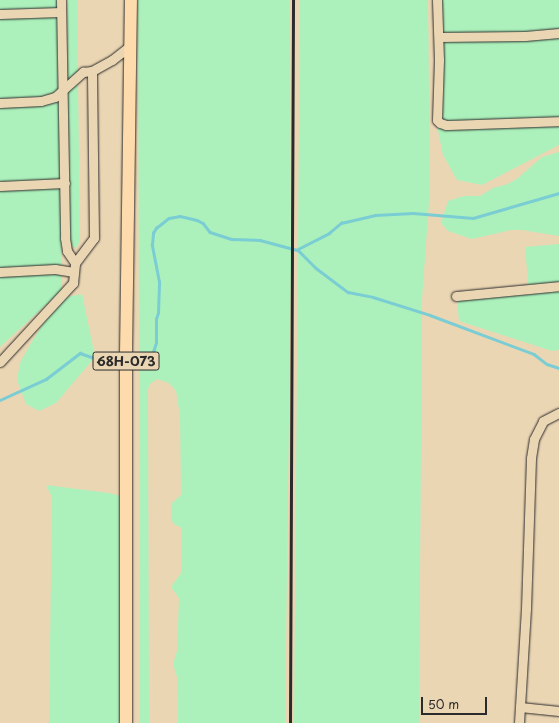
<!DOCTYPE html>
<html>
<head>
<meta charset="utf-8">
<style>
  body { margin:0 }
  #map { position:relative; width:559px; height:723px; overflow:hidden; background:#ebd6b4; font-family:"Playpen Sans",sans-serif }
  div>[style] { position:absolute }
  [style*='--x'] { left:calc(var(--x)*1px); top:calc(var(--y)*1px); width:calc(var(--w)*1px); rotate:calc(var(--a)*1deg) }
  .green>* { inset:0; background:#acf1bc }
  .stream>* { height:2.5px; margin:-1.25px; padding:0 1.25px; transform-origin:1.25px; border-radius:1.25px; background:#7bcdd4 }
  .roads { filter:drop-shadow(0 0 1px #2b2b2b) drop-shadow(0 0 1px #2b2b2b) }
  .minor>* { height:9px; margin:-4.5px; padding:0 4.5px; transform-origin:4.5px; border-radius:4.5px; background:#ebd6b4 }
  .major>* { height:12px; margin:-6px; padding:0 6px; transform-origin:6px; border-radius:6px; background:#fedbac }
  .rail>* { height:2.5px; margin:-1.25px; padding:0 1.25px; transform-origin:1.25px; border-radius:1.25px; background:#2b2b2b }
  span { translate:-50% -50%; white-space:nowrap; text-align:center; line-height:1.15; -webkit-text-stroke:4px #ebd6b4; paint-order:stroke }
  .shield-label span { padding:1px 3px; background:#ebd6b4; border:1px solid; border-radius:3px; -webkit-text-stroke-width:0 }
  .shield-label { font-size:13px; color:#2b2b2b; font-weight:700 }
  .scale { position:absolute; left:421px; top:697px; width:66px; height:18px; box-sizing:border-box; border:2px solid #2b2b2b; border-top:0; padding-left:5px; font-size:12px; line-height:14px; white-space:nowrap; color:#2b2b2b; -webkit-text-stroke:3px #ebd6b4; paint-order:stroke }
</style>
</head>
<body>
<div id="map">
  <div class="green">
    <div style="clip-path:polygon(0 0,58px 0,62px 290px,0 347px)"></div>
    <div style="clip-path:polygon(67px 0,77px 0,80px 241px,76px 248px,71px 246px,69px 237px)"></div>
    <div style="clip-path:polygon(138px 0,290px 0,291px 267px,285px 723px,178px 723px,177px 677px,173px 664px,177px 651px,179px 598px,171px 587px,181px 573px,182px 528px,174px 524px,171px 519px,171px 504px,181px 495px,180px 416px,176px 391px,169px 383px,157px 379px,150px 384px,148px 389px,149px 723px,140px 723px)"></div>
    <div style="clip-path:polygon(300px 0,428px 0,430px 188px,422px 299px,419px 723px,294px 723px)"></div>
    <div style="clip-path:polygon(438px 0,559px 0,559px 145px,482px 185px,457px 180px,443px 155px,436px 121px)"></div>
    <div style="clip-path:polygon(559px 152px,559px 236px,522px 230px,511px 230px,472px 239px,448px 231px,441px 223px,448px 201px,464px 196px,480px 196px,493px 188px,508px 184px,518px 178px,542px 157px)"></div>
    <div style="clip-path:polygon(559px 244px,559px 350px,552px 351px,459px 321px,457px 300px,529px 293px,525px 247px)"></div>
    <div style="clip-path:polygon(82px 294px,95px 357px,56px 403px,39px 411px,26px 404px,17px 380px,20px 363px,31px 343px,49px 315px,67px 297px)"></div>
    <div style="clip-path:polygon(46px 485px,109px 493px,120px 496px,122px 503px,121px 723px,49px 723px,52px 497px)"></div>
  </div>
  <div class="stream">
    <div style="--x:298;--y:249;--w:35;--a:-27"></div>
    <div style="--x:329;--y:233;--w:16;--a:-40"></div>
    <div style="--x:341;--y:223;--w:35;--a:-13"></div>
    <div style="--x:375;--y:215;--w:38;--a:-3"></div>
    <div style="--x:413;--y:213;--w:60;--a:4.8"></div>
    <div style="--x:473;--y:218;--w:90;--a:-16.2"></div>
    <div style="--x:142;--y:363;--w:13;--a:-39"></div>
    <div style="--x:152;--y:355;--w:13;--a:-72"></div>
    <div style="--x:156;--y:343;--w:24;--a:-90"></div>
    <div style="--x:156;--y:319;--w:6;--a:-72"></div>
    <div style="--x:158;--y:313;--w:31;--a:-88"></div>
    <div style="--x:159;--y:282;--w:38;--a:-101"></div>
    <div style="--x:152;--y:245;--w:12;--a:-85"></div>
    <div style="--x:153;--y:233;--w:6;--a:-59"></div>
    <div style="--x:156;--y:228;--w:16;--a:-38"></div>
    <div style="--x:169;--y:218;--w:11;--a:-10"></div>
    <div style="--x:180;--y:216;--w:17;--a:13"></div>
    <div style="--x:197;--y:220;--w:7;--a:27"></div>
    <div style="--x:203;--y:223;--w:11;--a:52"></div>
    <div style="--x:210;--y:232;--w:23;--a:18"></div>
    <div style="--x:232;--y:239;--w:28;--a:2"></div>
    <div style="--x:260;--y:240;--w:39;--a:15"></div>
    <div style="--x:298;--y:250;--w:25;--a:45"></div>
    <div style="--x:316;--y:268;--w:40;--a:37"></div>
    <div style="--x:348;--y:292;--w:25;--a:11"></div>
    <div style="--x:373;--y:297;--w:60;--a:17.5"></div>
    <div style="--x:430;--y:315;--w:111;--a:20.6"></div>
    <div style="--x:534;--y:354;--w:16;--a:38"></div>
    <div style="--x:547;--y:364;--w:13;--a:18"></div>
    <div style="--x:0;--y:400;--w:51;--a:-24.5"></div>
    <div style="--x:46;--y:379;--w:43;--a:-37.4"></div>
    <div style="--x:80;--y:353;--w:34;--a:19"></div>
  </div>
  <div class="roads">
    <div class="minor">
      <div style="--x:61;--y:0;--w:238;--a:89"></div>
      <div style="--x:65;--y:238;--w:13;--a:81"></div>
      <div style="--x:67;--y:251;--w:14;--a:56"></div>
      <div style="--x:437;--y:0;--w:60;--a:88.1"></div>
      <div style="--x:439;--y:60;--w:60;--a:91.9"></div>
      <div style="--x:437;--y:120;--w:4;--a:45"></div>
      <div style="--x:440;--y:123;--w:6;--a:18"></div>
      <div style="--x:446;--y:125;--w:113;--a:-2"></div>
      <div style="--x:0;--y:14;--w:61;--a:-1.9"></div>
      <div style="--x:439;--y:37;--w:86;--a:-0.7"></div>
      <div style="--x:525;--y:36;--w:34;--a:-5"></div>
      <div style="--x:0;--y:103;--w:41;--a:-2.8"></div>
      <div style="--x:41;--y:101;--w:15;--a:-16"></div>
      <div style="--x:55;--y:97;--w:38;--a:-42"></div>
      <div style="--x:83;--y:72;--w:9;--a:-6"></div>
      <div style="--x:92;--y:71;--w:23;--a:-29"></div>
      <div style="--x:112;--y:60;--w:23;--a:-38"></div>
      <div style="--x:0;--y:186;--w:65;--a:-2.6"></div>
      <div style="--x:0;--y:272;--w:55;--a:-3.1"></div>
      <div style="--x:55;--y:269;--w:19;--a:9"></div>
      <div style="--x:456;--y:296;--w:103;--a:-5.5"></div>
      <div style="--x:0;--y:362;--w:108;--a:-47.3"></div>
      <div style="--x:73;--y:283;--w:20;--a:-84"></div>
      <div style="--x:75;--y:263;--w:31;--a:-53"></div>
      <div style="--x:94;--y:238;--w:167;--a:-90.7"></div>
      <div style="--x:520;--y:707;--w:39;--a:6"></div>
      <div style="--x:519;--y:723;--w:114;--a:-86.5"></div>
      <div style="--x:526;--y:609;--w:151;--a:-88.1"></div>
      <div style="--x:531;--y:458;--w:19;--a:-81"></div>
      <div style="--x:534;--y:439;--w:20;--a:-63"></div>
      <div style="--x:543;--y:421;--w:18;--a:-27"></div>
    </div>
    <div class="major">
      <div style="--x:126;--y:723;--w:369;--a:-90"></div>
      <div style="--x:126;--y:354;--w:354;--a:-89.2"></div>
    </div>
  </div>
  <div class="rail">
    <div style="--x:290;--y:723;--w:723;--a:-89.76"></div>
  </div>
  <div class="shield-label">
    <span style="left:126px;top:361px">68Н-073</span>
  </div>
  <div class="scale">50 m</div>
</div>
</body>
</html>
